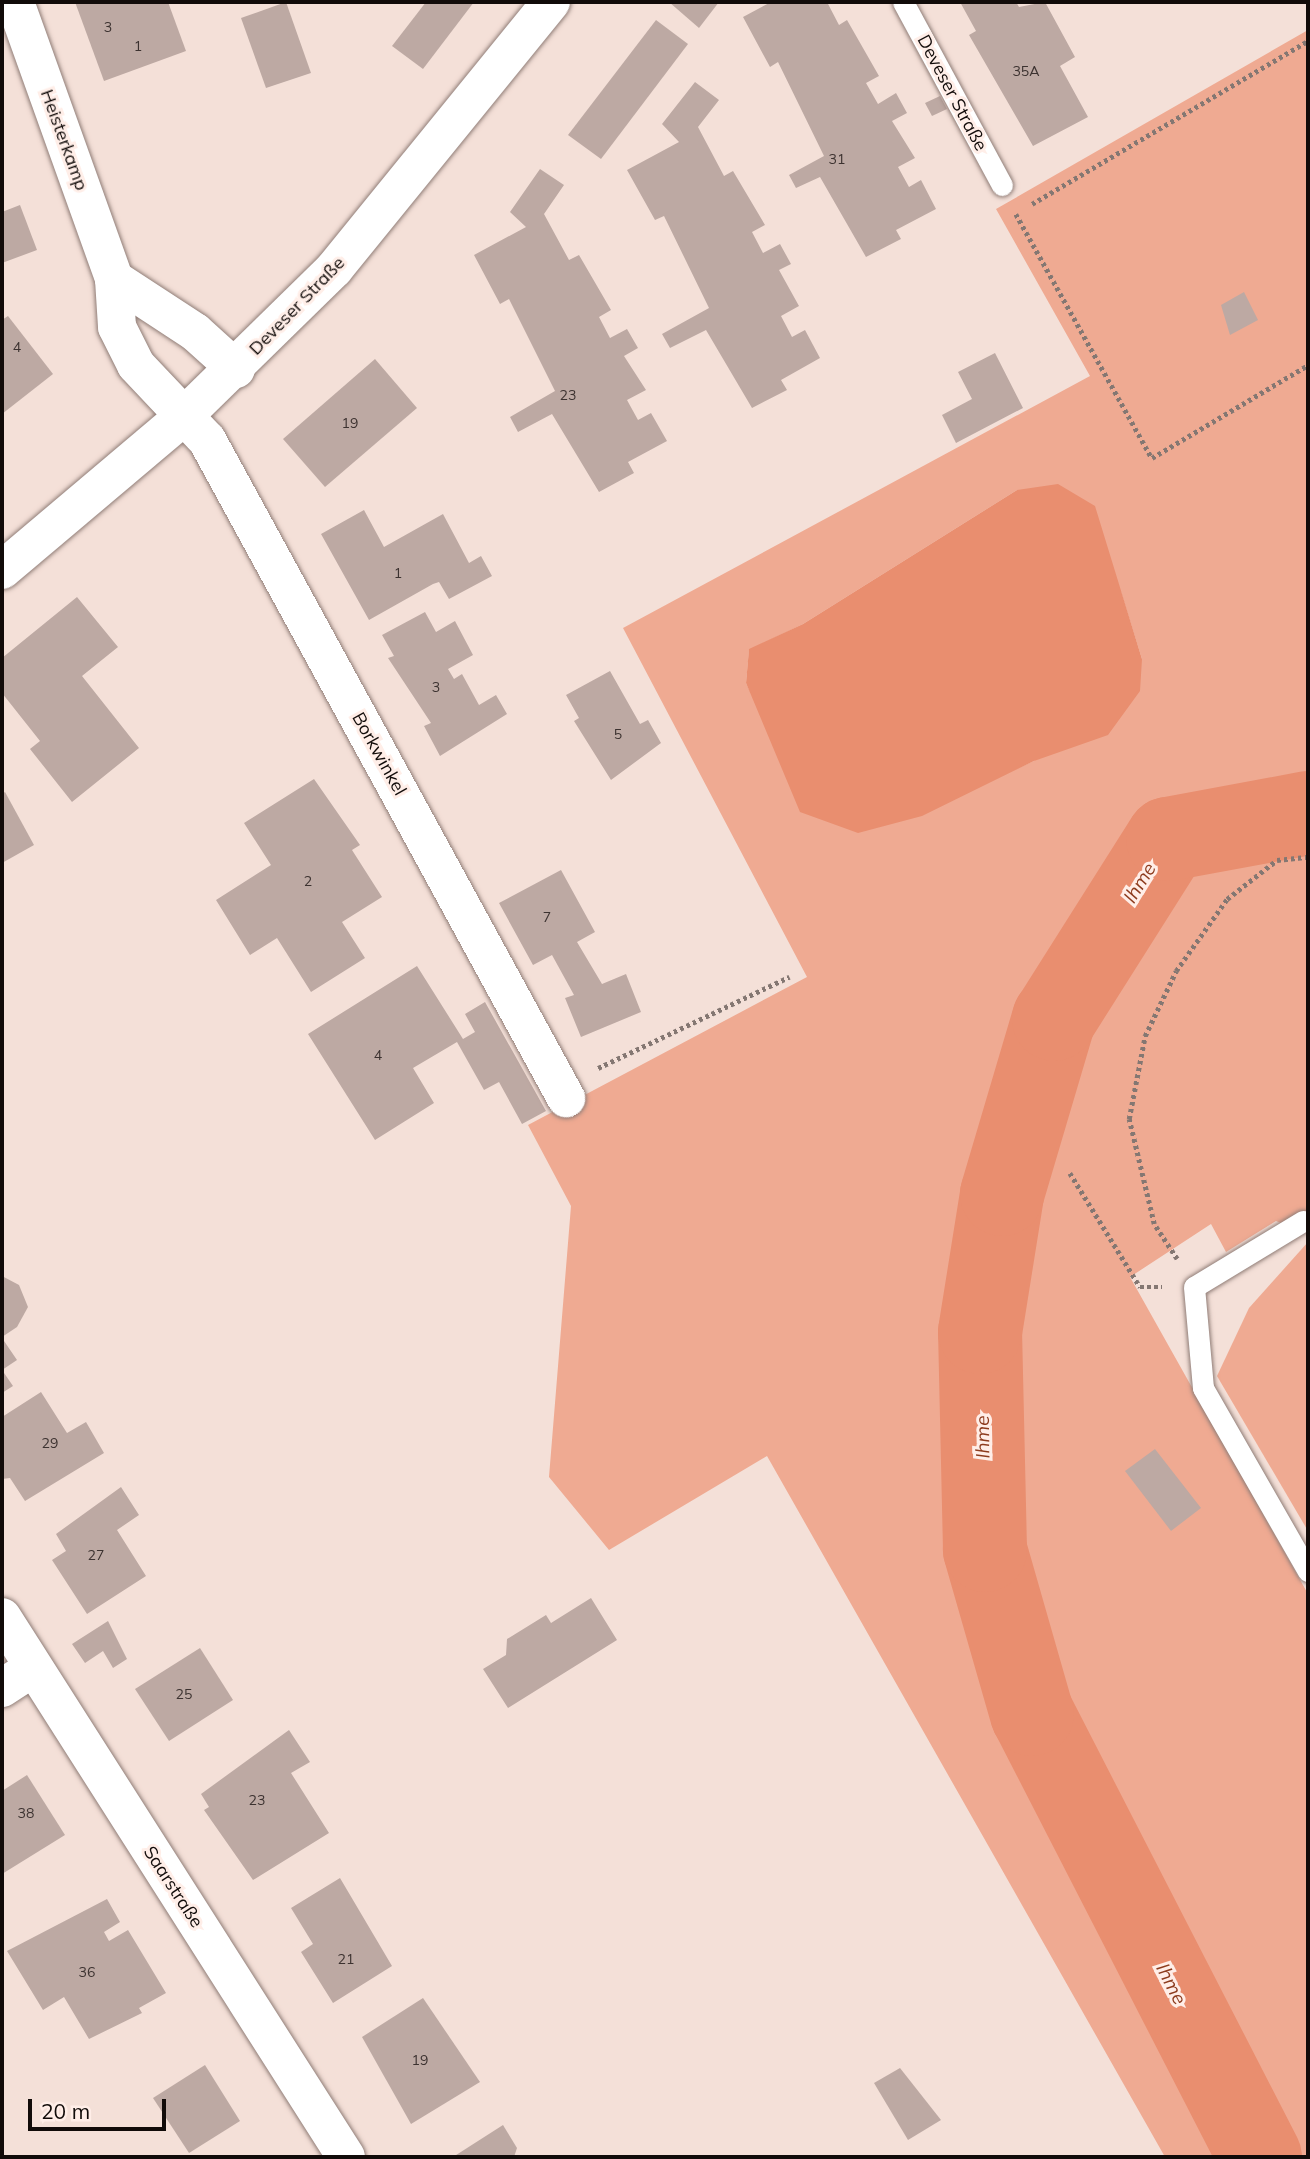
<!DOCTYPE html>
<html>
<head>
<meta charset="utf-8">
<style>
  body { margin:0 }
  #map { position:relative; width:1310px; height:2159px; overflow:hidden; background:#f4e0d8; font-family:Mulish,sans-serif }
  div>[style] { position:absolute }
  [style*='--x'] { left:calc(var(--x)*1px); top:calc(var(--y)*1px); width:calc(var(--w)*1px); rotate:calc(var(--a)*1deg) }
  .green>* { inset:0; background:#efaa92 }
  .water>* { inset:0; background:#e98e6f }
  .river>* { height:84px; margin:-42px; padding:0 42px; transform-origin:42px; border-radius:42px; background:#e98e6f }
  .building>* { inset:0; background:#bda9a3 }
  .path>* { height:4.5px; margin-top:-2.25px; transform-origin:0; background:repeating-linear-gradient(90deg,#847772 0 3.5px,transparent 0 7px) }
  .roads { filter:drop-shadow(0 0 2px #907d77) drop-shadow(0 0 2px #907d77) }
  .service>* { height:21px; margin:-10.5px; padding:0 10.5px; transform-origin:10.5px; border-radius:10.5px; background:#fff }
  .minor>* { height:38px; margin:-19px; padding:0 19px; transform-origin:19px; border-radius:19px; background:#fff }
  span { translate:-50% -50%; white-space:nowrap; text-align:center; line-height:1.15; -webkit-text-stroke:6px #ffeee8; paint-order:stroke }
  .number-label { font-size:14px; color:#3c3230 }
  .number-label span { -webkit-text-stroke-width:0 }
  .street-label { font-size:18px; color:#110b09 }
  .water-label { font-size:19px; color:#8d3b1d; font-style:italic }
  .frame { position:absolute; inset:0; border:4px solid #110b09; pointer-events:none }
  .scale { position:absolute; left:28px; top:2099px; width:138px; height:32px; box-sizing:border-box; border:4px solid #110b09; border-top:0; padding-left:9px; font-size:21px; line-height:24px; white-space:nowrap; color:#110b09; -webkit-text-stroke:5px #ffeee8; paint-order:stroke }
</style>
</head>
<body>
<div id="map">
  <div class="green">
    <div style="clip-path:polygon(evenodd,1308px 30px,1308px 1234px,1276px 1221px,1226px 1252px,1211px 1224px,1130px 1277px,1308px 1594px,1308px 2157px,1276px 2157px,1041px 1712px,999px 1549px,992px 1335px,1014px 1200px,987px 1212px,967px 1334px,971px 1552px,1022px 1726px,1249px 2157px,1165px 2157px,767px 1456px,609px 1550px,549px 1477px,571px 1206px,528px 1125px,807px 977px,623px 628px,1090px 376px,996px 209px,1308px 30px,1017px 490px,1121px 592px,1142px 659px,1034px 761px,964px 792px,776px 746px,746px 683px,749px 650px,803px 624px,1017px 490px)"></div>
    <div style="clip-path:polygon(1308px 1242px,1308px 1531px,1217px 1376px,1249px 1308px)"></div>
  </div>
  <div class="water">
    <div style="clip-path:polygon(1058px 484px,1095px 506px,1142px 659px,1140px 691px,1108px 735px,1034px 761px,922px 816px,858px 833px,800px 812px,746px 683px,749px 649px,803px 624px,1017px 490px)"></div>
  </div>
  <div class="river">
    <div style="--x:1260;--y:2157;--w:498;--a:-117.2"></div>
    <div style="--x:1032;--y:1714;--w:171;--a:-106"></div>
    <div style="--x:985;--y:1550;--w:218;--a:-91.3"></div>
    <div style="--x:980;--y:1332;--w:140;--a:-80.9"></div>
    <div style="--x:1002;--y:1194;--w:183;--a:-73.5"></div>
    <div style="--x:1054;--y:1019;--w:213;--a:-57.7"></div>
    <div style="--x:1168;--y:839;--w:142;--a:-10.5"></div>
  </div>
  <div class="building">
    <div style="clip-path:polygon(75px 2px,168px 2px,186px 51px,104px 81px)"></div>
    <div style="clip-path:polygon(286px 2px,311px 73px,266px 88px,241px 18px)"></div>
    <div style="clip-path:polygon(426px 2px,474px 2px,423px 69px,392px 46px)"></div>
    <div style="clip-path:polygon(669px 2px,719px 2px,699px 28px)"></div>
    <div style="clip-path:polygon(771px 2px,827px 2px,839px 25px,847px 20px,879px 76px,866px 83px,878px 104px,896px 93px,907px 113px,892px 121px,915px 158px,898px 167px,909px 187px,921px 180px,936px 209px,896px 230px,901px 239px,866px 257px,820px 177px,796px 188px,789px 175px,824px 156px,778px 62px,770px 67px,743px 17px)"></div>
    <div style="clip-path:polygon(960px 2px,1016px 2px,1019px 7px,1045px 2px,1075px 57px,1060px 66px,1088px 117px,1033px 146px,969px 35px,976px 31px)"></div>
    <div style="clip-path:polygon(656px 20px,688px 44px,601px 159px,568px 135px)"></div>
    <div style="clip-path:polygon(695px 82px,719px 100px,698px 127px,724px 176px,733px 171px,765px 225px,752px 232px,763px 253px,780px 244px,791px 264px,779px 270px,799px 306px,781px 316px,792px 337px,805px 330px,820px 358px,781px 380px,787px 390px,752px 408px,706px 330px,670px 348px,662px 334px,709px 308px,664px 216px,655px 220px,627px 170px,679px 142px,662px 124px)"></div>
    <div style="clip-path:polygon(940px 96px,947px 109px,932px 116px,925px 103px)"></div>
    <div style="clip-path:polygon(540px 169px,564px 185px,544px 214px,569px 260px,579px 255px,611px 310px,599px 317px,610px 338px,627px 329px,638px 348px,624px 356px,646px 390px,627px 400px,638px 420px,651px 413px,667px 441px,628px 462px,634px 473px,599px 492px,552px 414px,518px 432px,510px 417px,555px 391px,509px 299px,500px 304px,474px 255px,526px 227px,510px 212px)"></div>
    <div style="clip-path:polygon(20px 205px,37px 250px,2px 263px,2px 212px)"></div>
    <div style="clip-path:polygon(1244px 292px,1258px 320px,1230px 335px,1221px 305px)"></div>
    <div style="clip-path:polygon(8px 316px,53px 374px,2px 414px,2px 320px)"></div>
    <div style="clip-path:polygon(995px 353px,1023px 408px,956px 443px,942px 415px,972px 399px,958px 372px)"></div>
    <div style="clip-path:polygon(375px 359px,417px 408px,325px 487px,283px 439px)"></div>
    <div style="clip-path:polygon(364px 510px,384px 547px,443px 514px,469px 563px,481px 556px,492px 576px,449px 599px,439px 582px,433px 584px,369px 620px,321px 534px)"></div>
    <div style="clip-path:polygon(77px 597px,118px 647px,82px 676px,139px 748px,72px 802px,30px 749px,40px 741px,2px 693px,2px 658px)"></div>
    <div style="clip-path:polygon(425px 612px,436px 632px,455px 621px,473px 655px,448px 669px,454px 679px,462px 674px,479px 705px,496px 695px,507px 714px,440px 756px,424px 726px,431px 723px,388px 658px,394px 656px,382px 635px)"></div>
    <div style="clip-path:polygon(610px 671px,640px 724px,648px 720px,661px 743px,611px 780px,574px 721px,579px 718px,566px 695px)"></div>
    <div style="clip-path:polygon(314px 779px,360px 845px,352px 850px,382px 897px,342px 922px,365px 958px,311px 992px,277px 938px,250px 955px,216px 900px,271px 865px,244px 823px)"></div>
    <div style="clip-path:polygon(5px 792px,34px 845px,2px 863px,2px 794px)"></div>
    <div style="clip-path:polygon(561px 870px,595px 932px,577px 942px,602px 984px,626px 974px,641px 1012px,581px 1037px,565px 998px,574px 995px,552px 955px,533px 965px,499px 903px)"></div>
    <div style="clip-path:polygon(417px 966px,463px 1039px,475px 1032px,465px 1014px,485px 1002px,546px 1111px,522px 1124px,499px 1082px,484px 1090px,457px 1042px,413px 1068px,434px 1103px,375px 1140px,308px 1034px)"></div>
    <div style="clip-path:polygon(2px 1276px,19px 1285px,28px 1307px,17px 1327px,2px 1337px)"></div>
    <div style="clip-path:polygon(2px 1338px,17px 1360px,2px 1370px,13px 1386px,2px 1393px)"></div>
    <div style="clip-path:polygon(41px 1392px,67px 1433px,86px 1422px,104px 1453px,25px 1501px,10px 1478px,2px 1479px,2px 1417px)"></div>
    <div style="clip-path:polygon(1155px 1449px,1201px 1508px,1171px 1531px,1125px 1471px)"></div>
    <div style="clip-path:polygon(121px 1487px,139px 1515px,117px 1530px,146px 1576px,87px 1614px,52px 1560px,66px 1551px,56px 1534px)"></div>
    <div style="clip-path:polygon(591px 1598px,617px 1640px,508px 1708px,483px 1669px,506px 1655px,507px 1639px,546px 1615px,551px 1623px)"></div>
    <div style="clip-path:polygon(108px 1621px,127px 1659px,113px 1668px,103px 1651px,85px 1663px,72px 1644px)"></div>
    <div style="clip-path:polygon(200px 1648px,233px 1700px,169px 1741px,135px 1689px)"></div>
    <div style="clip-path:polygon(289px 1730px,310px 1762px,291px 1773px,329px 1833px,253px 1880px,204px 1810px,209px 1807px,201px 1794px)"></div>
    <div style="clip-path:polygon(27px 1775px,65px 1835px,2px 1874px,2px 1791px)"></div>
    <div style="clip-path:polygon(340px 1878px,392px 1966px,333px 2003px,301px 1952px,313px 1944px,291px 1908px)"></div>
    <div style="clip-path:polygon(107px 1899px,120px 1922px,104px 1932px,109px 1941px,128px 1930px,166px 1993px,139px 2008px,142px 2013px,89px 2039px,64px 1997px,43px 2010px,7px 1951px)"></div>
    <div style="clip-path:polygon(423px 1998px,480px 2082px,411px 2124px,362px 2037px)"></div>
    <div style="clip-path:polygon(205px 2065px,240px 2121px,189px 2153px,153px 2098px)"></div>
    <div style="clip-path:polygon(900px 2068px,941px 2120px,908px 2140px,874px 2083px)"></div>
    <div style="clip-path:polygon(503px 2125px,517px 2148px,514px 2157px,453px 2157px)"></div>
  </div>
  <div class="path">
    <div style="--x:1032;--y:204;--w:321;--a:-30.6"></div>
    <div style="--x:1016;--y:214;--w:279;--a:60.9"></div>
    <div style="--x:1152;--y:458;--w:182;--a:-30.8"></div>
    <div style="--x:598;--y:1068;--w:212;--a:-25.5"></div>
    <div style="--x:1070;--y:1173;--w:134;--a:58.4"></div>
    <div style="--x:1140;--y:1287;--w:22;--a:0"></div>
    <div style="--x:1177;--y:1259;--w:42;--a:-123.3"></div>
    <div style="--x:1154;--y:1224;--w:108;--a:-103.4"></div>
    <div style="--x:1129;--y:1119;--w:85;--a:-79.1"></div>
    <div style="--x:1145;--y:1036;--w:72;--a:-64.5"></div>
    <div style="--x:1176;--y:971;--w:88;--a:-54.7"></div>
    <div style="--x:1227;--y:899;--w:63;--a:-38"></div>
    <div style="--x:1277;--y:860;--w:31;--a:-6"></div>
  </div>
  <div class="roads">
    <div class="service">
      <div style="--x:903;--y:2;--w:208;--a:61.6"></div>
      <div style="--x:1303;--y:1221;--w:127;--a:148.8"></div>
      <div style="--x:1194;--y:1287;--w:101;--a:84.9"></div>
      <div style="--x:1203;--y:1388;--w:211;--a:60.2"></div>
    </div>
    <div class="minor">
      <div style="--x:15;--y:2;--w:294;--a:70.3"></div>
      <div style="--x:236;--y:369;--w:55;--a:-137.9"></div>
      <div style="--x:195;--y:332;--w:97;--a:-146.8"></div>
      <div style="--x:114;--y:279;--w:48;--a:86.4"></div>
      <div style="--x:117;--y:327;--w:42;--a:63.4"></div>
      <div style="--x:136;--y:365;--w:103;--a:46.6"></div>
      <div style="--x:207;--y:440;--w:750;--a:61.38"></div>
      <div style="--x:2;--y:570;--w:238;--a:-40.2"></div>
      <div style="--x:184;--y:416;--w:210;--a:-44.4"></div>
      <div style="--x:334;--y:269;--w:344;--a:-50.9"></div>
      <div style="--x:2;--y:1617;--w:640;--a:57.5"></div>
      <div style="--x:2;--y:1688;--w:37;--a:-33"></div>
    </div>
  </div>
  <div class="number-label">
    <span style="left:108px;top:27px">3</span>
    <span style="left:138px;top:46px">1</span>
    <span style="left:1026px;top:71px">35A</span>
    <span style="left:837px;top:159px">31</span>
    <span style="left:17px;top:347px">4</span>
    <span style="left:568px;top:395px">23</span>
    <span style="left:350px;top:423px">19</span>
    <span style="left:398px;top:573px">1</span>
    <span style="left:436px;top:687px">3</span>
    <span style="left:618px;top:734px">5</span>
    <span style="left:308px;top:881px">2</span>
    <span style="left:547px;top:917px">7</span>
    <span style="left:378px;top:1055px">4</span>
    <span style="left:50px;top:1443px">29</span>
    <span style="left:96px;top:1555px">27</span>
    <span style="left:184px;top:1694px">25</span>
    <span style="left:257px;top:1800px">23</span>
    <span style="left:26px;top:1813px">38</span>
    <span style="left:346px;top:1959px">21</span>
    <span style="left:87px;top:1972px">36</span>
    <span style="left:420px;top:2060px">19</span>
  </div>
  <div class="street-label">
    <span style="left:952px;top:93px;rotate:62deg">Deveser Straße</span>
    <span style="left:64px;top:140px;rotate:70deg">Heisterkamp</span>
    <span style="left:297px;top:306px;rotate:-46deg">Deveser Straße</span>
    <span style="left:379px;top:754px;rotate:61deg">Borkwinkel</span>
    <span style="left:173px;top:1887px;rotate:57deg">Saarstraße</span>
  </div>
  <div class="water-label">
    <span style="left:1140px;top:883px;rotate:-58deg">Ihme</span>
    <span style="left:983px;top:1437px;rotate:-91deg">Ihme</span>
    <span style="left:1171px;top:1984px;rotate:63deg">Ihme</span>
  </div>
  <div class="frame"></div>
  <div class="scale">20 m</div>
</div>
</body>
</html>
